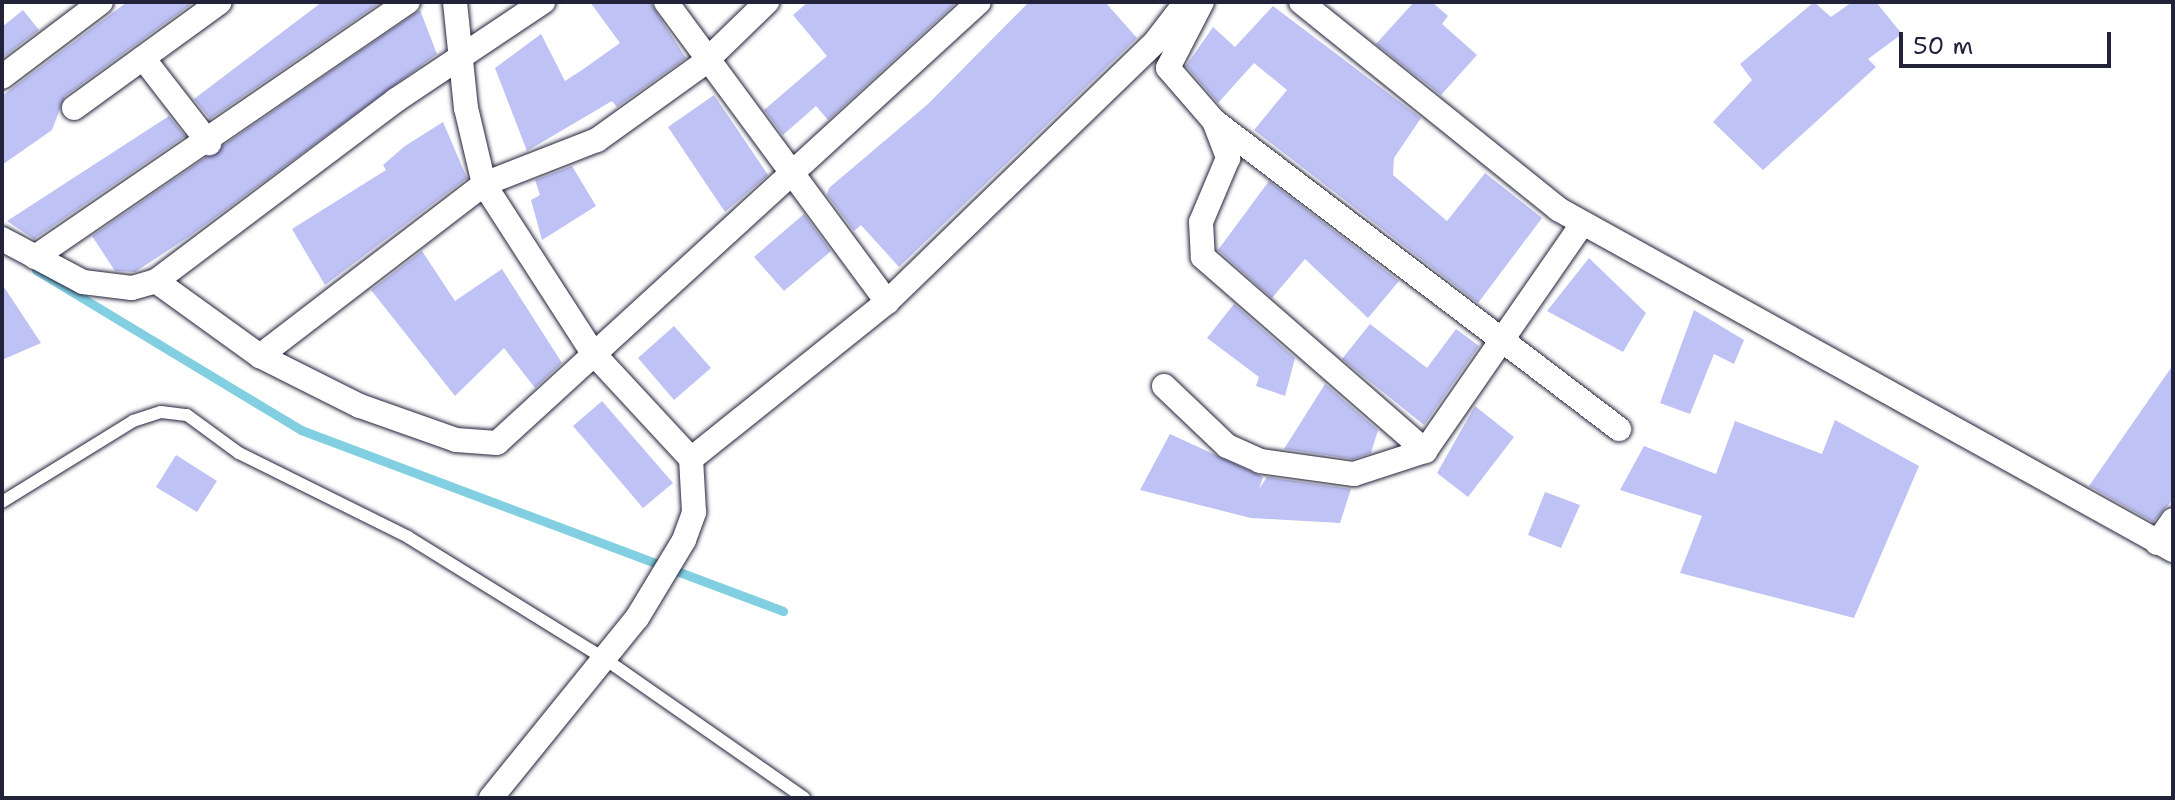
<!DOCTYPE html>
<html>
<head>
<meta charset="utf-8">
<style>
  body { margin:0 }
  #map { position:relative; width:2175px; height:800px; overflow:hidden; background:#fff; font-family:"Shantell Sans",sans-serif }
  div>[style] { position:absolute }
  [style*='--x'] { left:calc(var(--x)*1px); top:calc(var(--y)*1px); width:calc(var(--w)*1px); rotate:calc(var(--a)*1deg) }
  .stream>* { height:9px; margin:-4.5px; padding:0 4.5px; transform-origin:4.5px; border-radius:4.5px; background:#81cfe0 }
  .building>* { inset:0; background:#bfc2f4 }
  .roads { filter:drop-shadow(0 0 2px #22223b) drop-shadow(0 0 2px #22223b) }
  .service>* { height:12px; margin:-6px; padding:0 6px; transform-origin:6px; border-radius:6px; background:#fff }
  .minor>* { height:24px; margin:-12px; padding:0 12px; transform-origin:12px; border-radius:12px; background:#fff }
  span { translate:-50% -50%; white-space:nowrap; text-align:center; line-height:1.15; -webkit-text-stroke:7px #fff; paint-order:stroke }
  .frame { position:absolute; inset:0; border:4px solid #22223b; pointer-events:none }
  .scale { position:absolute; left:1899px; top:32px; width:212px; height:36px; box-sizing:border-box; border:4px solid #22223b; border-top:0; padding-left:10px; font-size:24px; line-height:28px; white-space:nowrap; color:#22223b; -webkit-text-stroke:6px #fff; paint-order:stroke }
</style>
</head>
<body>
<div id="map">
  <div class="stream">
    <div style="--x:36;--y:270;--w:310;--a:31.1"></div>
    <div style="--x:301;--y:430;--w:515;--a:20.58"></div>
  </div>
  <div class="building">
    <div style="clip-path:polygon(127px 2px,194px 2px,65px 96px,52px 130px,2px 165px,2px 96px)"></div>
    <div style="clip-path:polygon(322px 2px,381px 2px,210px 119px,194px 99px)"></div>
    <div style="clip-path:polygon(590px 2px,650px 2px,686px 58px,617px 107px,612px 101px,527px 151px,495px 68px,541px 34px,565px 81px,582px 70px,620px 43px)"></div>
    <div style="clip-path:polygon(808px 2px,957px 2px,828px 120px,816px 106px,783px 135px,764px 110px,827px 56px,793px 15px)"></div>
    <div style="clip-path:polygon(1029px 2px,1105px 2px,1137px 38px,899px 267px,861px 225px,854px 231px,827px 195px,829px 188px,928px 104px)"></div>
    <div style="clip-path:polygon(1414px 2px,1432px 2px,1448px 16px,1442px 24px,1477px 55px,1441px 95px,1376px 44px)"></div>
    <div style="clip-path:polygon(1814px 2px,1831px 17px,1852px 2px,1876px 2px,1902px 34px,1868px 59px,1876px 67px,1763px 170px,1713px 122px,1752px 80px,1740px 64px)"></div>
    <div style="clip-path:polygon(1273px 6px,1421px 118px,1394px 158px,1393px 175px,1447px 221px,1485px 173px,1542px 218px,1478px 303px,1254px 130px,1287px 90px,1254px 63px,1218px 103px,1186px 66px,1213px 27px,1235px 47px)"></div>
    <div style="clip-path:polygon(23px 10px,39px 30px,2px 58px,2px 27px)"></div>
    <div style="clip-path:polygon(420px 10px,437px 54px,190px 236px,135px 272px,115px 271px,92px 236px)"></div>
    <div style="clip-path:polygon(714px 95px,768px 175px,725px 212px,668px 127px)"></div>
    <div style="clip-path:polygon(169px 116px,185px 136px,34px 239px,7px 221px)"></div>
    <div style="clip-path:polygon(443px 122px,467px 178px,325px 285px,292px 229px,386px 170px,383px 165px,405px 146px)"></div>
    <div style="clip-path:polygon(572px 166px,596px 206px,542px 240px,531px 200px,540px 195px,535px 180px)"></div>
    <div style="clip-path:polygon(1269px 181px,1399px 281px,1368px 318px,1305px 259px,1272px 298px,1218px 250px)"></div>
    <div style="clip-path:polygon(804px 214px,831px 251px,784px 291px,754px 257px)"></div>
    <div style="clip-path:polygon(422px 251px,455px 301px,502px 269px,562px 363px,535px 388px,504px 348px,455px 396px,371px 290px)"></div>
    <div style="clip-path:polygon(1589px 258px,1646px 313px,1623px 352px,1547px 311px)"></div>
    <div style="clip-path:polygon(2px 284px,41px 343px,2px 360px)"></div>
    <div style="clip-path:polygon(1234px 304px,1295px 358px,1285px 396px,1256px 386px,1259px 377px,1207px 338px)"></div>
    <div style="clip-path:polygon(1694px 310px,1744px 340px,1734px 364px,1714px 354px,1690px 414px,1660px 403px)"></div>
    <div style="clip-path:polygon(1370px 324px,1427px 368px,1456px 329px,1479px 346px,1424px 425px,1342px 359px)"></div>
    <div style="clip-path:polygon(674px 326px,711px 368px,674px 400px,638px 358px)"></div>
    <div style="clip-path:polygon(2173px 365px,2173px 500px,2153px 522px,2089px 486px)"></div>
    <div style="clip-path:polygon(1325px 384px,1378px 430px,1371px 453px,1353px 459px,1284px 449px)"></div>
    <div style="clip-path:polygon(602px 401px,673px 483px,643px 508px,573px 426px)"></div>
    <div style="clip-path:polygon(1475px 406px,1514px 437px,1468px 497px,1437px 473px)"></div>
    <div style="clip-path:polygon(1835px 420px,1919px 466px,1854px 618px,1680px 573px,1702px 516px,1620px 490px,1644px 446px,1716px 474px,1735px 421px,1822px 454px)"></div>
    <div style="clip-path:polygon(1170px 434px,1263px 477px,1259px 489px,1267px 477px,1351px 489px,1340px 523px,1251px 518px,1140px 490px)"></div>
    <div style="clip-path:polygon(176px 455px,217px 481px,197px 512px,156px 487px)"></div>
    <div style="clip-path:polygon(1545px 492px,1580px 505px,1561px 548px,1528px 535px)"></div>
  </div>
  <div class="roads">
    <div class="service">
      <div style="--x:2;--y:502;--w:154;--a:-31.7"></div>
      <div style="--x:133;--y:421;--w:29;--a:-18"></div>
      <div style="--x:161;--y:412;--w:26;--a:7"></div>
      <div style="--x:187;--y:415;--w:64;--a:36.2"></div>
      <div style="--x:239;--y:453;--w:189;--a:26.4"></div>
      <div style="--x:408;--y:537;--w:232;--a:31.8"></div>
      <div style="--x:605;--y:659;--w:243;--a:34.9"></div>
    </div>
    <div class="minor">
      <div style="--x:455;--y:2;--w:107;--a:84.1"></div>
      <div style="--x:466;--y:108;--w:78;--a:76.7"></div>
      <div style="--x:484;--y:184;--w:201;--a:57.2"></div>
      <div style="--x:593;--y:353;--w:144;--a:47.2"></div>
      <div style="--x:666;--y:2;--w:373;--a:53.6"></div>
      <div style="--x:1202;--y:2;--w:74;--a:117.3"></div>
      <div style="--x:1168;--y:68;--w:70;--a:49"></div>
      <div style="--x:1214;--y:121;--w:40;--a:69"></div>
      <div style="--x:1228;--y:158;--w:69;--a:112.9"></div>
      <div style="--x:1201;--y:222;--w:35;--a:87"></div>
      <div style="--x:1203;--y:257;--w:295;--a:41.1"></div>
      <div style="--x:1301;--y:2;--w:330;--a:38.8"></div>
      <div style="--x:1558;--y:209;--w:703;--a:29.01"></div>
      <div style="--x:143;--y:58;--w:108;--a:52.2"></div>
      <div style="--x:2;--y:77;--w:124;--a:-37.1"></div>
      <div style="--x:74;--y:108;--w:180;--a:-36"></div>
      <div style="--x:1214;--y:121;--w:509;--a:37.25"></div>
      <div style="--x:2;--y:239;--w:92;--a:28"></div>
      <div style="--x:83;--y:282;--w:49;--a:7"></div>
      <div style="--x:132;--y:288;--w:25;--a:-16"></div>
      <div style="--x:156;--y:281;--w:301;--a:-37"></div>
      <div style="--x:396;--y:100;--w:177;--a:-33.7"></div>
      <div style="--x:35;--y:257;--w:452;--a:-34.4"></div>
      <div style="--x:156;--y:281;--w:128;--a:35.8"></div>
      <div style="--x:260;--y:356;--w:112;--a:26.6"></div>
      <div style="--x:360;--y:406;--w:102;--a:19.5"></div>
      <div style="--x:456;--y:440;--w:41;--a:4.2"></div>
      <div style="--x:497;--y:443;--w:653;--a:-42.46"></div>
      <div style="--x:260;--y:356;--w:282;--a:-37.5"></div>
      <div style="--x:484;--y:184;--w:121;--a:-21.3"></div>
      <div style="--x:597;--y:140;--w:132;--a:-35.7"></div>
      <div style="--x:704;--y:63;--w:88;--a:-44.1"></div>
      <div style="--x:1164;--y:386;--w:87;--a:43.6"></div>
      <div style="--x:1227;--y:446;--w:36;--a:24"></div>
      <div style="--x:1260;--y:461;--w:95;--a:7.9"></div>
      <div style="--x:1354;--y:474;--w:75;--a:-17.9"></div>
      <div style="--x:1425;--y:451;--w:276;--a:-55.3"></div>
      <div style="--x:691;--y:459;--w:251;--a:-38.7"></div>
      <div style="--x:887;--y:302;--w:375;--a:-44.1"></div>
      <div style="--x:1156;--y:41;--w:49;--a:-52.4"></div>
      <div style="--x:2157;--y:543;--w:28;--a:-55"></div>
      <div style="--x:491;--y:798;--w:232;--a:-51"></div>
      <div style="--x:637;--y:618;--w:91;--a:-58.9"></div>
      <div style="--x:684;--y:540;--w:30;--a:-70"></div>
      <div style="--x:694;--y:512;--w:53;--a:-93.2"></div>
    </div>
  </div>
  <div class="frame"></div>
  <div class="scale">50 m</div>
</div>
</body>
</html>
